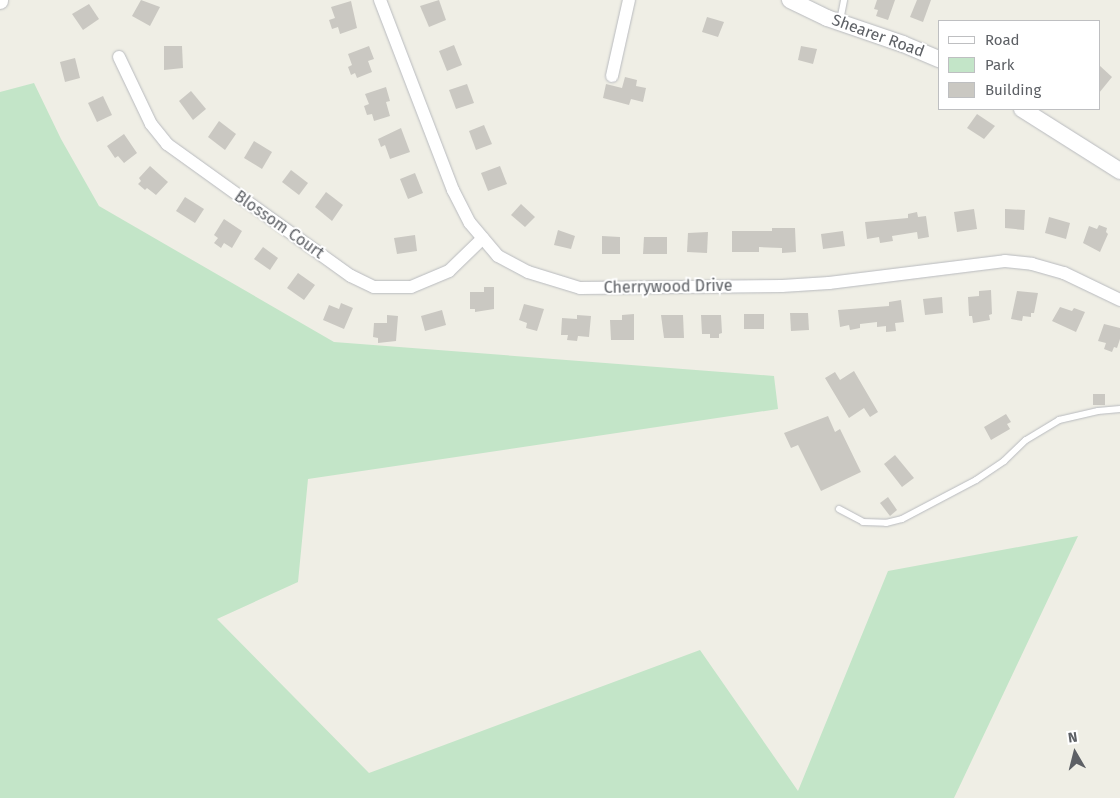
<!DOCTYPE html>
<html>
<head>
<meta charset="utf-8">
<style>
  body { margin:0 }
  #map { position:relative; width:1120px; height:798px; overflow:hidden; background:#efeee5; font-family:"Fira Sans",sans-serif }
  div>[style] { position:absolute }
  [style*='--x'] { left:calc(var(--x)*1px); top:calc(var(--y)*1px); width:calc(var(--w)*1px); rotate:calc(var(--a)*1deg) }
  .green>* { inset:0; background:#c3e5c8 }
  .building>* { inset:0; background:#cac8c2 }
  .roads { filter:drop-shadow(0 0 1px #b8babe) drop-shadow(0 0 1px #b8babe) }
  .service>* { height:6px; margin:-3px; padding:0 3px; transform-origin:3px; border-radius:3px; background:#fff }
  .minor>* { height:12px; margin:-6px; padding:0 6px; transform-origin:6px; border-radius:6px; background:#fff }
  .tertiary>* { height:16px; margin:-8px; padding:0 8px; transform-origin:8px; border-radius:8px; background:#fff }
  span { translate:-50% -50%; white-space:nowrap; text-align:center; line-height:1.15; -webkit-text-stroke:4px #fff; paint-order:stroke }
  .street-label { font-size:16px; color:#5d6065 }
  .legend { position:absolute; left:938px; top:20px; width:162px; height:90px; box-sizing:border-box; background:#fff; border:1px solid #bebfc1; margin:0; padding:6px 9px; list-style:none; font-size:15px; color:#5d6065 }
  .legend li { display:flex; align-items:center; gap:10px; height:25px }
  .legend b { width:25px; border:1px solid #bebfc1 }
  .north { position:absolute; left:1050px; top:728px; width:50px; height:50px; -webkit-text-stroke:4px #fff; paint-order:stroke; rotate:352deg; font-size:14px; font-weight:700; line-height:20px; text-align:center; color:#5d6065 }
  .north::after { content:''; display:block; margin:auto; width:18px; height:22px; background:#5d6065; clip-path:polygon(50% 0,100% 100%,50% 72%,0 100%) }
</style>
</head>
<body>
<div id="map">
  <div class="green">
    <div style="clip-path:polygon(34px 83px,61px 139px,99px 206px,334px 342px,774px 376px,778px 409px,308px 479px,298px 582px,217px 619px,369px 773px,700px 650px,798px 791px,888px 571px,1078px 536px,954px 798px,0 798px,0 92px)"></div>
  </div>
  <div class="building">
    <div style="clip-path:polygon(141px 0,160px 7px,150px 26px,132px 16px)"></div>
    <div style="clip-path:polygon(439px 0,446px 20px,429px 27px,420px 6px)"></div>
    <div style="clip-path:polygon(877px 0,895px 0,888px 20px,876px 16px,878px 10px,874px 9px)"></div>
    <div style="clip-path:polygon(917px 0,931px 0,923px 22px,910px 17px)"></div>
    <div style="clip-path:polygon(351px 1px,357px 28px,340px 34px,338px 27px,332px 29px,329px 20px,335px 18px,331px 7px)"></div>
    <div style="clip-path:polygon(89px 4px,99px 19px,83px 30px,72px 14px)"></div>
    <div style="clip-path:polygon(707px 17px,724px 22px,718px 37px,702px 32px)"></div>
    <div style="clip-path:polygon(454px 45px,462px 65px,447px 71px,439px 51px)"></div>
    <div style="clip-path:polygon(164px 46px,182px 46px,183px 68px,164px 70px)"></div>
    <div style="clip-path:polygon(369px 46px,374px 59px,368px 61px,372px 72px,357px 78px,355px 73px,351px 75px,348px 67px,352px 65px,348px 54px)"></div>
    <div style="clip-path:polygon(801px 46px,817px 49px,813px 64px,798px 60px)"></div>
    <div style="clip-path:polygon(75px 58px,80px 78px,65px 82px,60px 62px)"></div>
    <div style="clip-path:polygon(1099px 65px,1112px 77px,1099px 93px)"></div>
    <div style="clip-path:polygon(625px 77px,637px 80px,636px 86px,646px 88px,643px 102px,631px 99px,629px 105px,603px 98px,606px 84px,622px 88px)"></div>
    <div style="clip-path:polygon(467px 84px,474px 103px,456px 109px,449px 90px)"></div>
    <div style="clip-path:polygon(386px 87px,390px 101px,386px 102px,390px 116px,374px 121px,372px 114px,367px 115px,364px 106px,369px 104px,365px 94px)"></div>
    <div style="clip-path:polygon(191px 91px,206px 109px,193px 120px,179px 101px)"></div>
    <div style="clip-path:polygon(103px 96px,112px 115px,97px 122px,88px 103px)"></div>
    <div style="clip-path:polygon(977px 114px,995px 126px,984px 139px,967px 128px)"></div>
    <div style="clip-path:polygon(219px 121px,236px 134px,225px 150px,208px 137px)"></div>
    <div style="clip-path:polygon(484px 125px,492px 144px,476px 150px,469px 131px)"></div>
    <div style="clip-path:polygon(401px 128px,410px 152px,390px 159px,385px 145px,381px 147px,378px 139px)"></div>
    <div style="clip-path:polygon(124px 134px,137px 153px,124px 163px,118px 156px,115px 158px,107px 146px)"></div>
    <div style="clip-path:polygon(254px 141px,272px 152px,262px 169px,244px 158px)"></div>
    <div style="clip-path:polygon(150px 166px,168px 182px,156px 195px,147px 188px,145px 190px,138px 184px,141px 181px,139px 178px)"></div>
    <div style="clip-path:polygon(500px 166px,507px 184px,488px 191px,481px 173px)"></div>
    <div style="clip-path:polygon(291px 170px,308px 183px,299px 195px,282px 182px)"></div>
    <div style="clip-path:polygon(415px 173px,423px 193px,408px 199px,400px 179px)"></div>
    <div style="clip-path:polygon(326px 192px,343px 205px,332px 221px,315px 207px)"></div>
    <div style="clip-path:polygon(185px 197px,204px 209px,195px 223px,176px 211px)"></div>
    <div style="clip-path:polygon(521px 204px,535px 217px,525px 227px,511px 215px)"></div>
    <div style="clip-path:polygon(974px 209px,977px 229px,957px 232px,954px 212px)"></div>
    <div style="clip-path:polygon(1005px 209px,1025px 210px,1024px 230px,1005px 228px)"></div>
    <div style="clip-path:polygon(917px 212px,918px 217px,926px 216px,929px 237px,918px 239px,917px 232px,892px 236px,893px 241px,880px 243px,879px 237px,867px 239px,865px 222px,908px 218px,908px 214px)"></div>
    <div style="clip-path:polygon(1049px 217px,1070px 223px,1066px 239px,1045px 233px)"></div>
    <div style="clip-path:polygon(224px 219px,242px 231px,232px 248px,224px 243px,221px 248px,214px 243px,218px 238px,214px 235px)"></div>
    <div style="clip-path:polygon(1099px 225px,1107px 228px,1106px 232px,1108px 234px,1100px 252px,1083px 243px,1089px 226px,1097px 229px)"></div>
    <div style="clip-path:polygon(772px 228px,795px 228px,796px 252px,782px 253px,782px 248px,759px 247px,759px 252px,732px 252px,732px 231px,772px 231px)"></div>
    <div style="clip-path:polygon(558px 230px,575px 236px,571px 249px,554px 245px)"></div>
    <div style="clip-path:polygon(843px 231px,845px 246px,823px 249px,821px 234px)"></div>
    <div style="clip-path:polygon(708px 232px,707px 253px,687px 252px,688px 233px)"></div>
    <div style="clip-path:polygon(415px 235px,417px 251px,397px 254px,394px 238px)"></div>
    <div style="clip-path:polygon(602px 236px,620px 237px,620px 254px,602px 254px)"></div>
    <div style="clip-path:polygon(644px 237px,667px 237px,667px 254px,643px 254px)"></div>
    <div style="clip-path:polygon(263px 247px,278px 258px,270px 270px,254px 259px)"></div>
    <div style="clip-path:polygon(298px 273px,315px 285px,304px 300px,287px 288px)"></div>
    <div style="clip-path:polygon(484px 287px,494px 287px,494px 309px,475px 312px,475px 309px,470px 309px,470px 292px,484px 292px)"></div>
    <div style="clip-path:polygon(991px 290px,992px 314px,989px 315px,990px 320px,973px 323px,972px 316px,969px 316px,968px 297px,979px 296px,979px 291px)"></div>
    <div style="clip-path:polygon(1017px 291px,1038px 293px,1034px 313px,1031px 313px,1031px 317px,1023px 316px,1022px 321px,1011px 319px)"></div>
    <div style="clip-path:polygon(942px 297px,943px 313px,925px 315px,923px 299px)"></div>
    <div style="clip-path:polygon(901px 300px,904px 322px,895px 323px,896px 331px,886px 332px,886px 326px,877px 327px,877px 322px,860px 324px,860px 328px,850px 330px,849px 325px,840px 327px,838px 310px,889px 306px,889px 302px)"></div>
    <div style="clip-path:polygon(341px 303px,353px 308px,344px 329px,323px 320px,329px 305px,339px 309px)"></div>
    <div style="clip-path:polygon(524px 304px,544px 309px,537px 331px,526px 328px,527px 323px,519px 320px)"></div>
    <div style="clip-path:polygon(1060px 307px,1072px 311px,1074px 308px,1085px 312px,1076px 332px,1052px 321px)"></div>
    <div style="clip-path:polygon(442px 310px,446px 325px,425px 331px,421px 316px)"></div>
    <div style="clip-path:polygon(790px 313px,808px 313px,809px 330px,791px 331px)"></div>
    <div style="clip-path:polygon(634px 314px,634px 340px,611px 340px,610px 320px,622px 320px,622px 315px)"></div>
    <div style="clip-path:polygon(744px 314px,764px 314px,764px 329px,744px 329px)"></div>
    <div style="clip-path:polygon(387px 315px,398px 316px,396px 341px,378px 343px,378px 338px,373px 337px,374px 323px,387px 323px)"></div>
    <div style="clip-path:polygon(577px 315px,591px 316px,589px 337px,578px 336px,577px 341px,567px 340px,568px 335px,561px 335px,562px 318px,577px 319px)"></div>
    <div style="clip-path:polygon(661px 315px,683px 315px,684px 338px,664px 338px)"></div>
    <div style="clip-path:polygon(701px 315px,721px 315px,722px 333px,719px 334px,719px 338px,710px 338px,710px 334px,702px 334px)"></div>
    <div style="clip-path:polygon(1104px 324px,1120px 328px,1120px 339px,1117px 348px,1114px 347px,1112px 352px,1104px 349px,1106px 343px,1098px 341px)"></div>
    <div style="clip-path:polygon(854px 371px,878px 412px,870px 417px,864px 408px,849px 418px,825px 378px,835px 372px,840px 380px)"></div>
    <div style="clip-path:polygon(1093px 394px,1105px 394px,1105px 405px,1093px 405px)"></div>
    <div style="clip-path:polygon(1006px 414px,1011px 422px,1007px 424px,1010px 429px,991px 440px,984px 427px)"></div>
    <div style="clip-path:polygon(828px 416px,835px 432px,840px 429px,861px 472px,821px 491px,798px 445px,791px 448px,784px 433px)"></div>
    <div style="clip-path:polygon(895px 455px,914px 478px,902px 487px,884px 464px)"></div>
    <div style="clip-path:polygon(888px 497px,897px 510px,890px 516px,880px 503px)"></div>
  </div>
  <div class="roads">
    <div class="service">
      <div style="--x:840;--y:21;--w:21;--a:-79"></div>
      <div style="--x:839;--y:509;--w:27;--a:28"></div>
      <div style="--x:863;--y:522;--w:23;--a:2"></div>
      <div style="--x:886;--y:523;--w:16;--a:-14"></div>
      <div style="--x:902;--y:519;--w:84;--a:-27.8"></div>
      <div style="--x:976;--y:480;--w:34;--a:-34"></div>
      <div style="--x:1004;--y:461;--w:30;--a:-44"></div>
      <div style="--x:1026;--y:440;--w:39;--a:-31"></div>
      <div style="--x:1059;--y:420;--w:40;--a:-13"></div>
      <div style="--x:1098;--y:411;--w:22;--a:-5"></div>
    </div>
    <div class="minor">
      <div style="--x:380;--y:0;--w:204;--a:69"></div>
      <div style="--x:453;--y:190;--w:37;--a:63"></div>
      <div style="--x:470;--y:223;--w:43;--a:49.7"></div>
      <div style="--x:498;--y:256;--w:34;--a:28"></div>
      <div style="--x:528;--y:272;--w:54;--a:17.1"></div>
      <div style="--x:580;--y:288;--w:202;--a:-0.6"></div>
      <div style="--x:782;--y:286;--w:47;--a:-3.7"></div>
      <div style="--x:829;--y:283;--w:177;--a:-7.1"></div>
      <div style="--x:1005;--y:261;--w:27;--a:6"></div>
      <div style="--x:1032;--y:264;--w:33;--a:16"></div>
      <div style="--x:1064;--y:273;--w:62;--a:25.7"></div>
      <div style="--x:119;--y:57;--w:74;--a:64.5"></div>
      <div style="--x:151;--y:124;--w:26;--a:51"></div>
      <div style="--x:167;--y:144;--w:226;--a:35.7"></div>
      <div style="--x:351;--y:276;--w:25;--a:26"></div>
      <div style="--x:374;--y:287;--w:37;--a:0"></div>
      <div style="--x:411;--y:287;--w:41;--a:-22.8"></div>
      <div style="--x:449;--y:271;--w:47;--a:-44.1"></div>
      <div style="--x:612;--y:76;--w:78;--a:-77.4"></div>
    </div>
    <div class="tertiary">
      <div style="--x:790;--y:0;--w:41;--a:25.9"></div>
      <div style="--x:827;--y:18;--w:80;--a:18.9"></div>
      <div style="--x:903;--y:44;--w:39;--a:23"></div>
      <div style="--x:0;--y:1;--w:1;--a:-90"></div>
      <div style="--x:1022;--y:109;--w:116;--a:32.3"></div>
    </div>
  </div>
  <div class="street-label">
    <span style="left:878px;top:36px;rotate:20deg">Shearer Road</span>
    <span style="left:279px;top:225px;rotate:35deg">Blossom Court</span>
    <span style="left:668px;top:287px;rotate:-1deg">Cherrywood Drive</span>
  </div>
  <ul class="legend">
  <li><b style="height:6px;background:#fff"></b>Road</li>
  <li><b style="height:14px;background:#c3e5c8"></b>Park</li>
  <li><b style="height:14px;background:#cac8c2"></b>Building</li>
  </ul>
  <div class="north">N</div>
</div>
</body>
</html>
